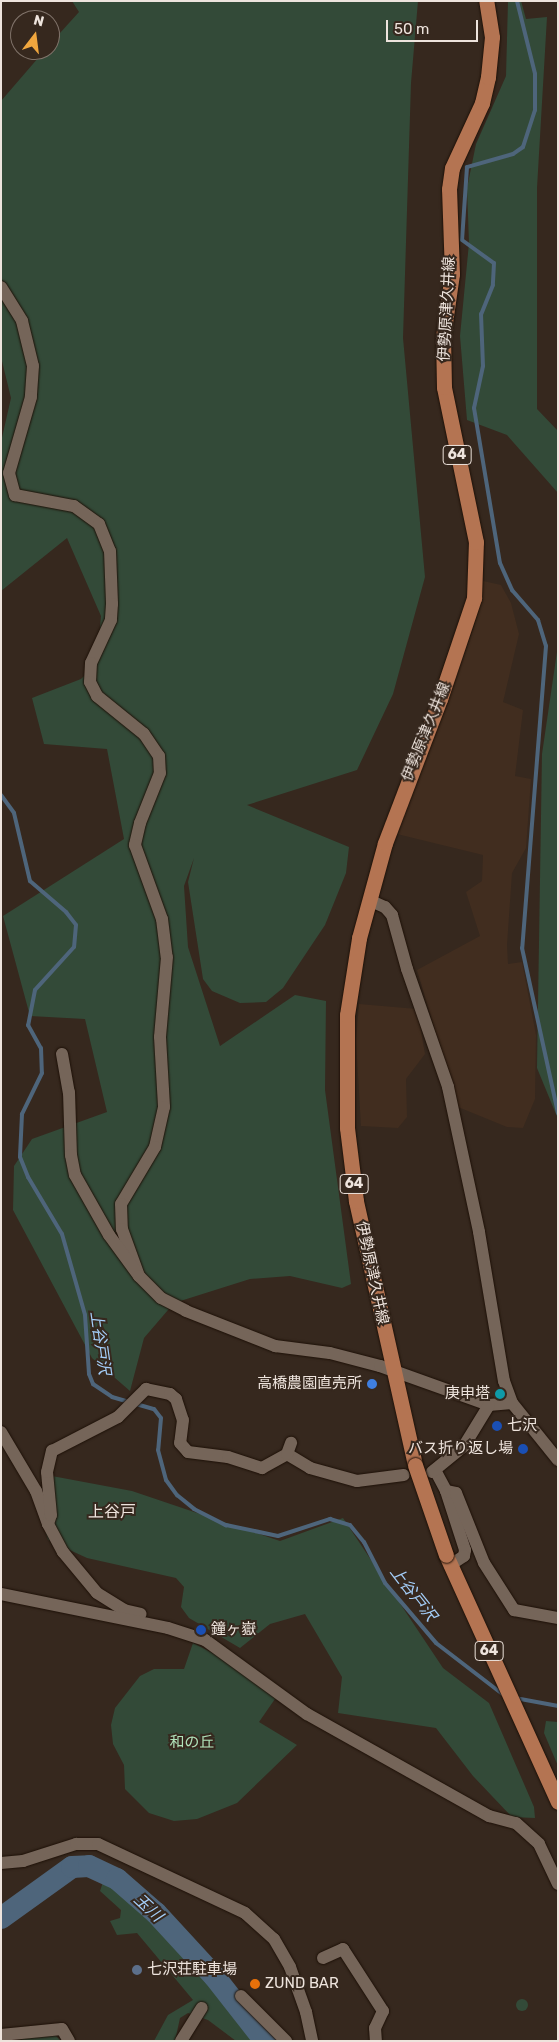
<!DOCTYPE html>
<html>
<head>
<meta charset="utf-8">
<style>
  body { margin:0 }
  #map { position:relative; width:559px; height:2042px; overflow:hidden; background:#36281e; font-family:Rubik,"Noto Sans JP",sans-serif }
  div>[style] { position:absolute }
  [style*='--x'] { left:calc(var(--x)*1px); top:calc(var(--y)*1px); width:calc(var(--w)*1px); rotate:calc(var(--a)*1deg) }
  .built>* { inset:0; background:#412d1f }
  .green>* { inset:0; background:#334a38 }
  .round { border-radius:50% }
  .stream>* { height:4px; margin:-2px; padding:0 2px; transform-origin:2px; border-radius:2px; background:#4e657b }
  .river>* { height:22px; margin:-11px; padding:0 11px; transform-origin:11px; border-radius:11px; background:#4e657b }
  .roads { filter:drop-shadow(0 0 1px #1d1007) drop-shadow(0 0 1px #1d1007) }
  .minor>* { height:12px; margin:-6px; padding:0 6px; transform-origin:6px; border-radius:6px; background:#756559 }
  .major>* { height:15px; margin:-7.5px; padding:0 7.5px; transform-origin:7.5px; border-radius:7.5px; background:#b47452 }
  .bridges { filter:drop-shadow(0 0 1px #1d1007) drop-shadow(0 0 1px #1d1007) }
  .major-bridge>* { height:15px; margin:-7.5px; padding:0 7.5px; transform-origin:7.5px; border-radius:7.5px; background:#b47452 }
  .dots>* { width:14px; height:14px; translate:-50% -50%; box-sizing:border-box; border:2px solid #36281e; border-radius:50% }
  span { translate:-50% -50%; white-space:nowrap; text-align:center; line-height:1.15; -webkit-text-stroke:4px #36281e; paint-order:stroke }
  .shield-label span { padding:1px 4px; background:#36281e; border:1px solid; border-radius:4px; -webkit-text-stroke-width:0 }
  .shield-label { font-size:14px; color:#eee4dd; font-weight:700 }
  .street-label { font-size:15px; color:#eee4dd }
  .poi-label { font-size:15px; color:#eee4dd }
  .right { translate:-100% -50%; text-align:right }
  .left { translate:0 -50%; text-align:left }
  .park-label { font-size:15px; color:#b0e2ba }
  .water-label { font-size:16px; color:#a4cef9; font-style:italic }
  .neighbourhood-label { font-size:16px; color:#eee4dd }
  .frame { position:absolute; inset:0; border:2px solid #eee4dd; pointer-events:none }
  .north { position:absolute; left:10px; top:10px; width:50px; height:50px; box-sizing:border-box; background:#36281e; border:1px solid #80736a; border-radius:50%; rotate:15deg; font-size:14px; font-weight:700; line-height:20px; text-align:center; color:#eee4dd }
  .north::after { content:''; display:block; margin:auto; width:18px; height:22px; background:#f0a63e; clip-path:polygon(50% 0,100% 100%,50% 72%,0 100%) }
  .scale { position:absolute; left:386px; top:20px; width:92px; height:22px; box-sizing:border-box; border:2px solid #eee4dd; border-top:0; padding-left:6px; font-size:15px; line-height:18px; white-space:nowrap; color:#eee4dd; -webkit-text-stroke:4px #36281e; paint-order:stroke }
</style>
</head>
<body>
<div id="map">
  <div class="built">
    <div style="clip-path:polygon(483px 581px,501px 585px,511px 603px,519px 634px,503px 702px,523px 710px,515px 776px,531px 779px,526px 848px,512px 873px,507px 945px,508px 964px,522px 962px,536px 1035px,535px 1099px,523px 1128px,507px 1127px,458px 1107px,417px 970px,480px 936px,466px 892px,482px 881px,483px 855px,397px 834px,474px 627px)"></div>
    <div style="clip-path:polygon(359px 1004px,417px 1009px,425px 1054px,406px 1079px,407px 1117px,398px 1128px,361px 1126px,356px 1041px)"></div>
  </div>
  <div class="green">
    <div style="clip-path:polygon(72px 1px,418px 1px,411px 83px,403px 338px,425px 577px,393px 694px,357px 770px,247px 805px,349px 847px,346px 873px,325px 925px,283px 988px,266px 1002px,240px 1003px,212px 991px,203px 979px,188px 882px,194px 858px,184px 886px,188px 947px,220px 1046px,295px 995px,326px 1001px,325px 1090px,351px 1284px,342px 1288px,290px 1276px,250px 1279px,174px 1303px,144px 1338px,130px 1391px,92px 1358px,13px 1210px,14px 1166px,32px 1139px,107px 1112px,85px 1019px,30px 1016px,3px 916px,124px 839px,107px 749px,44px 744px,32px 698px,81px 679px,97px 663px,101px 616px,67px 538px,1px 591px,1px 442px,11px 398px,1px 357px,1px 101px,45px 50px,50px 50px,50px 44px,79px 12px)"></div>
    <div style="clip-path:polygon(508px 1px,521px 1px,526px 19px,547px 17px,537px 188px,537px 409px,558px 431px,558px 493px,507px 435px,467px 420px,460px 336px,469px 243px,467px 188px,476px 144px,506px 76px)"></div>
    <div style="clip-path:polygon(558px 645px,558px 1119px,537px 1068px,542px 754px)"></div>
    <div style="clip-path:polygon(52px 1476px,132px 1491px,280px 1541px,343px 1518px,443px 1668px,489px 1703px,534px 1807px,535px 1818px,512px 1817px,473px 1776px,436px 1728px,338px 1713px,342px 1677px,305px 1614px,270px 1624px,240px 1648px,189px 1618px,181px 1607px,184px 1587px,176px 1578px,87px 1558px,48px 1540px,34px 1497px)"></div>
    <div style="clip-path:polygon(193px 1643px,228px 1661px,277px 1696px,259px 1722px,297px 1745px,237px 1803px,197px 1819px,174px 1821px,149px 1813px,125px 1789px,124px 1765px,113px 1744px,111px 1725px,115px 1708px,140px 1676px,154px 1669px,184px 1669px)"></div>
    <div style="clip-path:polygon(546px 1721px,558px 1722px,558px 1766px,544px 1733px)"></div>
    <div style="clip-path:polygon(103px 1882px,146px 1910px,191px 1958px,198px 1974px,217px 1991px,233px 1991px,259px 2023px,265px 2033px,263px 2041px,236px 2041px,208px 2020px,188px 2013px,180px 2018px,175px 2041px,154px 2041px,168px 2015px,193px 2000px,137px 1933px,117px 1935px,110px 1921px,120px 1918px,121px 1910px,100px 1891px)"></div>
    <div class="round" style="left:516px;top:1999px;width:12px;height:12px"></div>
    <div style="clip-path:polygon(53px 2033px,61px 2041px,18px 2041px,32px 2035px)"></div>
  </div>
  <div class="stream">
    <div style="--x:517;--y:1;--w:75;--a:76.1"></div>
    <div style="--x:535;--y:74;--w:36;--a:90"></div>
    <div style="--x:535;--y:110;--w:39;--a:108"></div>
    <div style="--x:523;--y:147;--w:12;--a:145"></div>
    <div style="--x:513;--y:154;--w:48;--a:164.2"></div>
    <div style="--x:467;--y:167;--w:73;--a:93.9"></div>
    <div style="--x:462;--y:240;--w:39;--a:36"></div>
    <div style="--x:494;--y:263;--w:22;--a:93"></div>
    <div style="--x:493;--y:285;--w:31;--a:112"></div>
    <div style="--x:481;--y:314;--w:52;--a:87.8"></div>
    <div style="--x:483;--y:366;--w:43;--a:102.1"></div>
    <div style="--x:474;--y:408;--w:157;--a:80.5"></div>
    <div style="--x:500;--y:563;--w:30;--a:66"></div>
    <div style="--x:512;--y:590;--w:40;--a:49"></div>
    <div style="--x:538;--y:620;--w:27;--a:73"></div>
    <div style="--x:546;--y:646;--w:303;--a:94.5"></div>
    <div style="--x:522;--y:948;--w:169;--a:77.7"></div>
    <div style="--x:1;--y:795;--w:22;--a:54"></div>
    <div style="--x:14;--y:813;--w:70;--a:76.8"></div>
    <div style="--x:30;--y:881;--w:48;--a:40.7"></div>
    <div style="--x:66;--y:912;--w:16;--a:52"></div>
    <div style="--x:76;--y:925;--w:22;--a:95"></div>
    <div style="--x:74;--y:947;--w:58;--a:132.2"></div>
    <div style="--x:35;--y:990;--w:36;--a:101"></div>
    <div style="--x:28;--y:1025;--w:26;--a:61"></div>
    <div style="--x:41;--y:1048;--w:25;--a:88"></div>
    <div style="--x:42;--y:1073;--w:46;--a:116"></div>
    <div style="--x:22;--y:1114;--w:43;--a:92.7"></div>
    <div style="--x:20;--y:1157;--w:22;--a:68"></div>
    <div style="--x:28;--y:1177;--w:66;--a:59.2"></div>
    <div style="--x:62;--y:1234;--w:84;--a:74.1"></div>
    <div style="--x:85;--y:1315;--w:59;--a:86.1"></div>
    <div style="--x:89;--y:1374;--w:11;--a:68"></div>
    <div style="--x:93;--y:1384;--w:23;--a:34"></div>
    <div style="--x:112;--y:1397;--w:18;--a:16"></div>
    <div style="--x:136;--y:1404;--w:19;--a:16"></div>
    <div style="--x:154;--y:1409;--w:11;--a:52"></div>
    <div style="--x:161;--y:1418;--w:32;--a:95"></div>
    <div style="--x:158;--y:1450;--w:31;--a:75"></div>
    <div style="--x:166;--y:1480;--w:19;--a:54"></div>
    <div style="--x:177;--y:1495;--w:22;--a:39"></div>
    <div style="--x:194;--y:1509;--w:36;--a:27"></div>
    <div style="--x:226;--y:1525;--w:53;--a:11.9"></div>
    <div style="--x:278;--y:1536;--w:55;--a:-18.1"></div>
    <div style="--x:330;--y:1519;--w:21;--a:17"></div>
    <div style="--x:350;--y:1525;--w:22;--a:51"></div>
    <div style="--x:364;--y:1542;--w:46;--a:62.9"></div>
    <div style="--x:385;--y:1583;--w:79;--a:49.6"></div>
    <div style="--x:436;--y:1643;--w:87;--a:37.5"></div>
    <div style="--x:515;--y:1698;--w:44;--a:10.5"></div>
  </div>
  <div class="river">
    <div style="--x:1;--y:1918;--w:87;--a:-35.7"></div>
    <div style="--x:72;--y:1867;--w:17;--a:-3"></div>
    <div style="--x:89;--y:1866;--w:31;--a:25"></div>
    <div style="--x:117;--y:1879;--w:52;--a:41.1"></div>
    <div style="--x:156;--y:1913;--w:86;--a:47.4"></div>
    <div style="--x:214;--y:1976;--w:83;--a:51.9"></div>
  </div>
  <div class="roads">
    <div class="minor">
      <div style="--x:1;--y:287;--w:40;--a:58"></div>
      <div style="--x:22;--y:321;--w:46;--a:76.3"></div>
      <div style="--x:33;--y:366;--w:31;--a:94"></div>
      <div style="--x:31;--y:397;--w:79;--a:106.1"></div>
      <div style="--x:9;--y:473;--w:23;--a:75"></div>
      <div style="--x:15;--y:495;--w:60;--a:10.6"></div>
      <div style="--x:74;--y:506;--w:31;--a:36"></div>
      <div style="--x:99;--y:524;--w:29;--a:68"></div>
      <div style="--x:110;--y:551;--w:53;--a:87.8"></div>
      <div style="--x:112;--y:604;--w:16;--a:94"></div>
      <div style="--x:111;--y:620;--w:47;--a:114.9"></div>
      <div style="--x:91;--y:663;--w:19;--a:93"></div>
      <div style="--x:90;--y:682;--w:16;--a:63"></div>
      <div style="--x:97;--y:696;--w:60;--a:39"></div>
      <div style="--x:144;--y:734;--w:27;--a:56"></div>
      <div style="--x:159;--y:756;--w:17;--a:87"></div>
      <div style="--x:160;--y:773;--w:54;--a:111.8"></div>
      <div style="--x:140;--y:823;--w:23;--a:103"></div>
      <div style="--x:135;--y:845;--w:79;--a:70"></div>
      <div style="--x:162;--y:919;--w:38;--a:83"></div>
      <div style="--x:167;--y:957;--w:80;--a:95"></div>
      <div style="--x:160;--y:1037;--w:70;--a:86.7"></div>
      <div style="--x:164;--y:1107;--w:41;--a:102.7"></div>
      <div style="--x:155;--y:1147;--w:66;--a:120.8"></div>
      <div style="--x:121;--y:1204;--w:25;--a:88"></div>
      <div style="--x:122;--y:1229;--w:50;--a:70.1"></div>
      <div style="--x:369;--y:900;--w:17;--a:24"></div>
      <div style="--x:385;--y:907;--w:11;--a:49"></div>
      <div style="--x:392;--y:915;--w:56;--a:74.5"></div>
      <div style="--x:407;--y:969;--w:125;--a:70.8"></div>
      <div style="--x:448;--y:1087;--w:148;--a:77.9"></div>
      <div style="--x:479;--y:1232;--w:151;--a:80.5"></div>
      <div style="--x:504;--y:1381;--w:23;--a:70"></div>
      <div style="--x:512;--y:1403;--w:73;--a:51.1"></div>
      <div style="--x:62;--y:1054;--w:39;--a:80"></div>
      <div style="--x:69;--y:1092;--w:63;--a:88.2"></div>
      <div style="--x:71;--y:1155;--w:20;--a:79"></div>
      <div style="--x:75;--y:1175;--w:69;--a:60.5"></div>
      <div style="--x:109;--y:1235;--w:51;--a:53.8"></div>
      <div style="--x:139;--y:1276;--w:31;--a:45"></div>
      <div style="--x:161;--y:1298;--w:28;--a:27"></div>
      <div style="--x:186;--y:1311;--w:96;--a:21.5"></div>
      <div style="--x:275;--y:1346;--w:55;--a:7.3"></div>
      <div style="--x:330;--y:1353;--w:52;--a:14.6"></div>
      <div style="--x:380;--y:1366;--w:116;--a:19.7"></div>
      <div style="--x:489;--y:1405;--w:23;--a:-5"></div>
      <div style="--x:1;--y:1432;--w:69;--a:59.3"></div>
      <div style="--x:36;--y:1491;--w:35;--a:70"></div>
      <div style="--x:48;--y:1524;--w:32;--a:62"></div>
      <div style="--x:63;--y:1552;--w:53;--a:50.3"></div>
      <div style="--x:97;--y:1593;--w:32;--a:32"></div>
      <div style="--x:124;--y:1610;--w:17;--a:13"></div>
      <div style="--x:287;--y:1454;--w:27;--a:31"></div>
      <div style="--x:310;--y:1468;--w:49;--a:15.5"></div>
      <div style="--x:357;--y:1481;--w:47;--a:-7.3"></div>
      <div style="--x:435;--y:1470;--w:24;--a:62"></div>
      <div style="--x:446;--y:1491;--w:62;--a:72.1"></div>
      <div style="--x:465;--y:1550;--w:6;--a:99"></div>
      <div style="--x:464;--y:1556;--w:17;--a:147"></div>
      <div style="--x:432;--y:1472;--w:41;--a:-39.1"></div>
      <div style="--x:464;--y:1446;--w:48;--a:-58.6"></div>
      <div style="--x:446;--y:1491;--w:10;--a:11"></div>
      <div style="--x:456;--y:1493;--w:75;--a:68.2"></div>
      <div style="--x:484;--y:1563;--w:56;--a:57.4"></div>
      <div style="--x:514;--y:1610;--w:45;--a:10.3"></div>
      <div style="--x:48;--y:1524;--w:9;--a:-72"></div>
      <div style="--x:51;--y:1515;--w:43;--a:-95.3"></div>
      <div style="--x:47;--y:1472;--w:22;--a:-77"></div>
      <div style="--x:52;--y:1451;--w:74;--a:-27.3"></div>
      <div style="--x:118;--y:1417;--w:40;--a:-45"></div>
      <div style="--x:146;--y:1389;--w:25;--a:12"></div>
      <div style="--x:170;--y:1394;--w:8;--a:40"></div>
      <div style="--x:176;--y:1399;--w:22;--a:72"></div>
      <div style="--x:183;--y:1420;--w:23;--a:97"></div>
      <div style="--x:180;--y:1443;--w:12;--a:48"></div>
      <div style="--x:188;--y:1452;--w:40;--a:7.1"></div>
      <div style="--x:228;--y:1457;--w:36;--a:18"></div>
      <div style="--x:262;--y:1468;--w:29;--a:-29"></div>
      <div style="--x:287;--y:1454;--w:12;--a:-70"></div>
      <div style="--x:1;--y:1594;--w:170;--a:11.5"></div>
      <div style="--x:168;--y:1628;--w:39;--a:18"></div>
      <div style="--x:205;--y:1640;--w:126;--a:36"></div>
      <div style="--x:307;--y:1714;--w:209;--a:29.3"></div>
      <div style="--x:489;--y:1816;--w:28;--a:15"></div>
      <div style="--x:516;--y:1823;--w:31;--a:42"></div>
      <div style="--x:539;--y:1844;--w:44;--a:64.6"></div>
      <div style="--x:1;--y:1863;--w:22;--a:-5"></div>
      <div style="--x:23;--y:1861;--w:56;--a:-17.8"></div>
      <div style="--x:76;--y:1844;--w:22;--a:0"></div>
      <div style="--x:98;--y:1844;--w:162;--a:25.1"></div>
      <div style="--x:245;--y:1913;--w:39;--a:42"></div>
      <div style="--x:274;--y:1939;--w:32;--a:60"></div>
      <div style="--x:290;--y:1967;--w:48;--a:70.4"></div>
      <div style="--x:306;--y:2012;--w:30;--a:78"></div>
      <div style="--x:323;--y:1958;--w:22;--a:-24"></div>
      <div style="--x:343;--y:1949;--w:74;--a:57.2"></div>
      <div style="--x:383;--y:2011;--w:19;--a:115"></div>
      <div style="--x:375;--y:2028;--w:13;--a:86"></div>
      <div style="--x:241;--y:1996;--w:64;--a:45"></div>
      <div style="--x:1;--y:2035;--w:61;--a:-5.6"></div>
      <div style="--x:62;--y:2029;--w:14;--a:60"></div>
      <div style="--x:181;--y:2041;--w:39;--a:-58"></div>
    </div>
    <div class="major">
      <div style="--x:415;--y:1465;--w:271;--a:-102.6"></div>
      <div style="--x:356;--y:1201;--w:74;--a:-97"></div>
      <div style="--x:347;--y:1128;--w:113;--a:-90"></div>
      <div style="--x:347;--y:1015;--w:78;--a:-81.1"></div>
      <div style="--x:359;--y:938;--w:98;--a:-74.7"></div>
      <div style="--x:385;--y:843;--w:154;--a:-69.1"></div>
      <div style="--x:440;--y:699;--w:107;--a:-71.4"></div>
      <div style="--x:474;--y:598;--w:56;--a:-88"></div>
      <div style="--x:476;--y:542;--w:158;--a:-101.7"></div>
      <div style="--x:444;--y:387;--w:50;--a:-91.1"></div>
      <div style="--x:443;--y:337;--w:64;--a:-81.9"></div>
      <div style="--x:452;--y:274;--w:85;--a:-92"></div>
      <div style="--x:449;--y:189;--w:21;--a:-82"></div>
      <div style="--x:452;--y:168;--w:72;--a:-65.2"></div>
      <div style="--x:482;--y:103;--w:27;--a:-77"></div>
      <div style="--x:488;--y:77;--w:40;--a:-84.3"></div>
      <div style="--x:492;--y:37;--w:36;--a:-99"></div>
      <div style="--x:446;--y:1555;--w:271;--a:65.6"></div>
    </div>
  </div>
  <div class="bridges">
    <div class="major-bridge">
      <div style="--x:415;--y:1465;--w:95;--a:71"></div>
    </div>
  </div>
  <div class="dots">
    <div style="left:372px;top:1384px;background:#3f7fe0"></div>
    <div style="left:500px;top:1394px;background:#0f9aa8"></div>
    <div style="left:497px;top:1426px;background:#1a4fb4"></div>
    <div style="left:523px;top:1449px;background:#1a4fb4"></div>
    <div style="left:201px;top:1630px;background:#1a4fb4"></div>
    <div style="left:137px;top:1970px;background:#5c6f8a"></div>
    <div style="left:255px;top:1984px;background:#e8710a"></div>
  </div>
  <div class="shield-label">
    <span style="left:457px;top:455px">64</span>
    <span style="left:354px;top:1184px">64</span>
    <span style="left:489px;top:1651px">64</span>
  </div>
  <div class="street-label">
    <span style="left:447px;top:309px;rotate:-87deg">伊勢原津久井線</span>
    <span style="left:426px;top:732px;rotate:-68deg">伊勢原津久井線</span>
    <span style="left:372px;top:1273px;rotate:78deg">伊勢原津久井線</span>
  </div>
  <div class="poi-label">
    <span class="right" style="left:362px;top:1384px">高橋農園直売所</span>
    <span class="right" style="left:490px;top:1394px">庚申塔</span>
    <span class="left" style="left:507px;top:1426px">七沢</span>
    <span class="right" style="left:513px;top:1449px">バス折り返し場</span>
    <span class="left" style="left:211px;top:1630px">鐘ヶ嶽</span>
    <span class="left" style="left:147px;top:1970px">七沢荘駐車場</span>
    <span class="left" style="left:265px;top:1984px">ZUND BAR</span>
  </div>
  <div class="park-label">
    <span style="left:192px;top:1743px">和の丘</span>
  </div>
  <div class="water-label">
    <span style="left:100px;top:1343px;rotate:82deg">上谷戸沢</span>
    <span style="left:413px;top:1594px;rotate:52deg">上谷戸沢</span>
    <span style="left:148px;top:1908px;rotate:43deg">玉川</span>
  </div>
  <div class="neighbourhood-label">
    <span style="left:112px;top:1512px">上谷戸</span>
  </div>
  <div class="frame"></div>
  <div class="north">N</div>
  <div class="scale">50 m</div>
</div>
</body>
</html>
